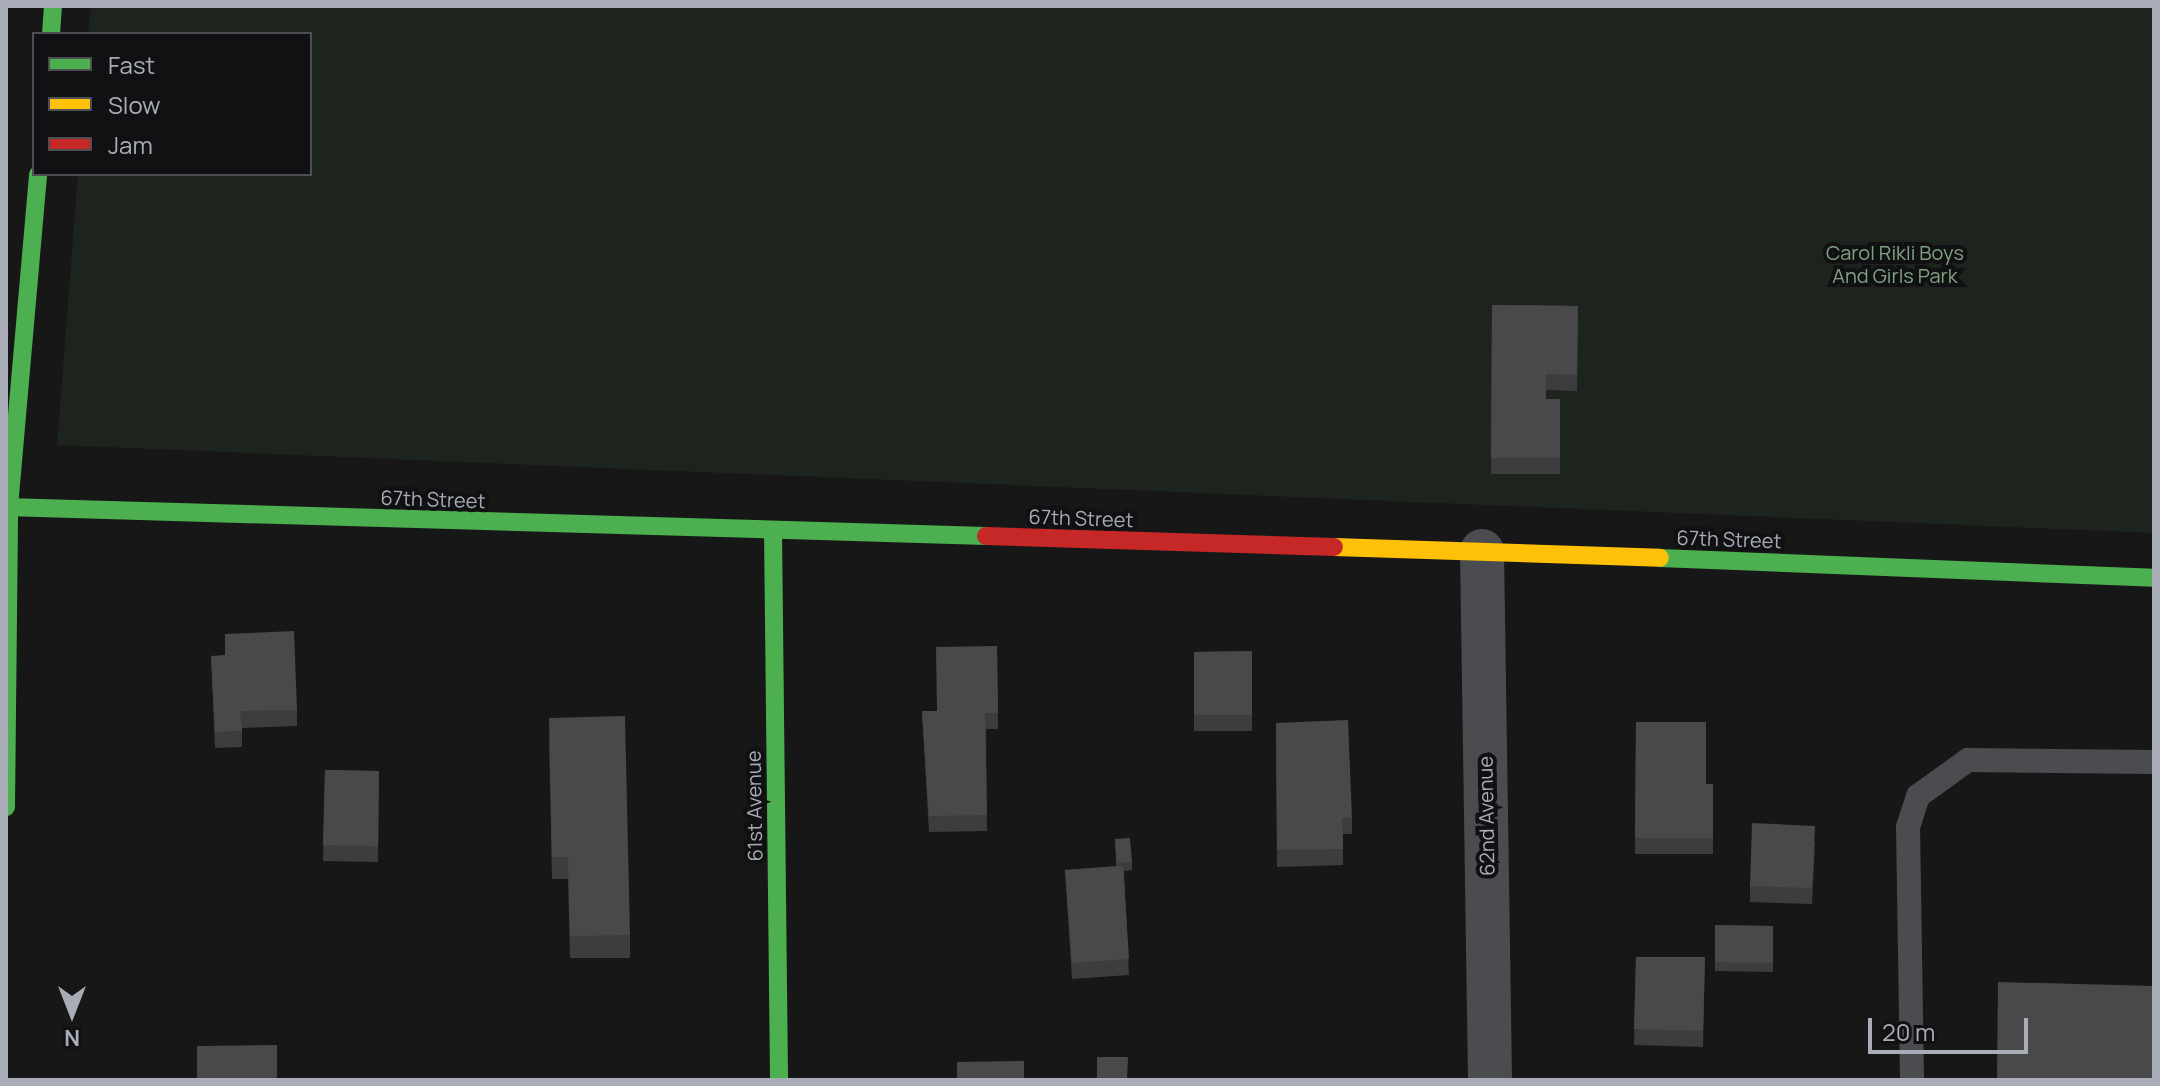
<!DOCTYPE html>
<html>
<head>
<meta charset="utf-8">
<style>
  body { margin:0 }
  #map { position:relative; width:2160px; height:1086px; overflow:hidden; background:#171717; font-family:Manrope,sans-serif }
  div>[style] { position:absolute }
  [style*='--x'] { left:calc(var(--x)*1px); top:calc(var(--y)*1px); width:calc(var(--w)*1px); rotate:calc(var(--a)*1deg) }
  .green>* { inset:0; background:#1d241e }
  .lane>* { height:24px; margin:-12px; padding:0 12px; transform-origin:12px; border-radius:12px; background:#4b4c50 }
  .street>* { height:44px; margin:-22px; padding:0 22px; transform-origin:22px; border-radius:22px; background:#4b4c50 }
  .fast>* { height:18px; margin:-9px; padding:0 9px; transform-origin:9px; border-radius:9px; background:#4caf50 }
  .slow>* { height:18px; margin:-9px; padding:0 9px; transform-origin:9px; border-radius:9px; background:#ffc107 }
  .jam>* { height:18px; margin:-9px; padding:0 9px; transform-origin:9px; border-radius:9px; background:#c62828 }
  .wall>* { inset:0; background:#3d3d3f }
  .building>* { inset:0; background:#49494c }
  span { translate:-50% -50%; white-space:nowrap; text-align:center; line-height:1.15; -webkit-text-stroke:8px #111113; paint-order:stroke }
  .park-label { font-size:20px; color:#7fa381 }
  .street-label { font-size:20px; color:#a8adb8 }
  .frame { position:absolute; inset:0; border:8px solid #a8adb8; pointer-events:none }
  .legend { position:absolute; left:32px; top:32px; width:280px; height:144px; box-sizing:border-box; background:#111113; border:2px solid #4d4f55; margin:0; padding:10px 14px; list-style:none; font-size:24px; color:#a8adb8 }
  .legend li { display:flex; align-items:center; gap:16px; height:40px }
  .legend b { width:40px; border:2px solid #4d4f55 }
  .north { position:absolute; left:32px; top:974px; width:80px; height:80px; -webkit-text-stroke:6px #111113; paint-order:stroke; rotate:180deg; font-size:22px; font-weight:700; line-height:32px; text-align:center; color:#a8adb8 }
  .north::after { content:''; display:block; margin:auto; width:28px; height:36px; background:#a8adb8; clip-path:polygon(50% 0,100% 100%,50% 72%,0 100%) }
  .scale { position:absolute; left:1868px; top:1018px; width:160px; height:36px; box-sizing:border-box; border:4px solid #a8adb8; border-top:0; padding-left:10px; font-size:24px; line-height:28px; white-space:nowrap; color:#a8adb8; -webkit-text-stroke:6px #111113; paint-order:stroke }
</style>
</head>
<body>
<div id="map">
  <div class="green">
    <div style="clip-path:polygon(91px 6px,2154px 6px,2154px 533px,57px 445px,78px 174px,310px 174px,310px 34px,88px 34px)"></div>
  </div>
  <div class="lane">
    <div style="--x:1912;--y:1080;--w:253;--a:-90.9"></div>
    <div style="--x:1908;--y:827;--w:33;--a:-72"></div>
    <div style="--x:1918;--y:796;--w:62;--a:-35.8"></div>
    <div style="--x:1968;--y:760;--w:186;--a:0.6"></div>
  </div>
  <div class="street">
    <div style="--x:1482;--y:551;--w:529;--a:89.13"></div>
  </div>
  <div class="fast">
    <div style="--x:51;--y:34;--w:28;--a:-86"></div>
    <div style="--x:6;--y:507;--w:980;--a:1.69"></div>
    <div style="--x:773;--y:531;--w:549;--a:89.37"></div>
    <div style="--x:1660;--y:558;--w:494;--a:2.3"></div>
    <div style="--x:6;--y:807;--w:300;--a:-89.4"></div>
    <div style="--x:9;--y:507;--w:334;--a:-85"></div>
  </div>
  <div class="slow">
    <div style="--x:1334;--y:547;--w:326;--a:1.9"></div>
  </div>
  <div class="jam">
    <div style="--x:986;--y:536;--w:348;--a:1.8"></div>
  </div>
  <div class="wall">
    <div style="clip-path:polygon(1492px 305px,1578px 306px,1577px 391px,1546px 390px,1546px 399px,1560px 399px,1560px 474px,1491px 474px)"></div>
    <div style="clip-path:polygon(997px 646px,998px 729px,986px 729px,987px 831px,929px 832px,922px 711px,937px 711px)"></div>
    <div style="clip-path:polygon(1252px 651px,1252px 731px,1194px 731px,1194px 652px)"></div>
    <div style="clip-path:polygon(211px 656px,297px 710px,297px 726px,242px 728px,242px 747px,215px 748px)"></div>
    <div style="clip-path:polygon(1636px 722px,1706px 784px,1713px 784px,1713px 854px,1635px 854px)"></div>
    <div style="clip-path:polygon(1276px 723px,1352px 818px,1352px 834px,1343px 834px,1343px 865px,1277px 867px)"></div>
    <div style="clip-path:polygon(549px 740px,630px 935px,630px 958px,570px 958px,568px 879px,552px 879px)"></div>
    <div style="clip-path:polygon(325px 770px,379px 771px,378px 862px,323px 861px)"></div>
    <div style="clip-path:polygon(1115px 839px,1132px 862px,1132px 870px,1124px 871px,1129px 975px,1072px 979px,1065px 870px,1116px 866px)"></div>
    <div style="clip-path:polygon(1815px 842px,1812px 904px,1750px 902px,1750px 886px)"></div>
    <div style="clip-path:polygon(1715px 925px,1773px 926px,1773px 972px,1715px 971px)"></div>
    <div style="clip-path:polygon(1636px 957px,1705px 957px,1703px 1047px,1634px 1045px)"></div>
  </div>
  <div class="building">
    <div style="clip-path:polygon(1492px 305px,1578px 306px,1577px 375px,1546px 374px,1546px 399px,1560px 399px,1560px 458px,1491px 458px)"></div>
    <div style="clip-path:polygon(294px 631px,297px 710px,240px 711px,242px 731px,215px 732px,211px 656px,225px 655px,225px 634px)"></div>
    <div style="clip-path:polygon(997px 646px,998px 713px,985px 713px,987px 815px,929px 816px,922px 711px,937px 711px,936px 647px)"></div>
    <div style="clip-path:polygon(1252px 651px,1252px 715px,1194px 715px,1194px 652px)"></div>
    <div style="clip-path:polygon(625px 716px,630px 935px,570px 936px,568px 857px,552px 857px,549px 718px)"></div>
    <div style="clip-path:polygon(1348px 720px,1352px 818px,1342px 818px,1343px 849px,1277px 850px,1276px 723px)"></div>
    <div style="clip-path:polygon(1636px 722px,1706px 722px,1706px 784px,1713px 784px,1713px 838px,1635px 838px)"></div>
    <div style="clip-path:polygon(325px 770px,379px 771px,378px 846px,323px 845px)"></div>
    <div style="clip-path:polygon(1752px 823px,1815px 826px,1812px 888px,1750px 886px)"></div>
    <div style="clip-path:polygon(1130px 838px,1132px 862px,1117px 863px,1115px 839px)"></div>
    <div style="clip-path:polygon(1123px 866px,1129px 959px,1072px 963px,1065px 870px)"></div>
    <div style="clip-path:polygon(1715px 925px,1773px 926px,1773px 963px,1715px 962px)"></div>
    <div style="clip-path:polygon(1636px 957px,1705px 957px,1703px 1031px,1634px 1029px)"></div>
    <div style="clip-path:polygon(1998px 982px,2154px 986px,2154px 1080px,1997px 1080px)"></div>
    <div style="clip-path:polygon(277px 1045px,277px 1080px,197px 1080px,197px 1046px)"></div>
    <div style="clip-path:polygon(1097px 1057px,1128px 1057px,1127px 1080px,1097px 1080px)"></div>
    <div style="clip-path:polygon(1024px 1061px,1024px 1080px,957px 1080px,957px 1062px)"></div>
  </div>
  <div class="park-label">
    <span style="left:1895px;top:264px">Carol Rikli Boys<br>And Girls Park</span>
  </div>
  <div class="street-label">
    <span style="left:433px;top:499px;rotate:2deg">67th Street</span>
    <span style="left:1081px;top:518px;rotate:2deg">67th Street</span>
    <span style="left:1729px;top:539px;rotate:2deg">67th Street</span>
    <span style="left:754px;top:806px;rotate:-91deg">61st Avenue</span>
    <span style="left:1486px;top:816px;rotate:-91deg">62nd Avenue</span>
  </div>
  <div class="frame"></div>
  <ul class="legend">
  <li><b style="height:10px;background:#4caf50"></b>Fast</li>
  <li><b style="height:10px;background:#ffc107"></b>Slow</li>
  <li><b style="height:10px;background:#c62828"></b>Jam</li>
  </ul>
  <div class="north">N</div>
  <div class="scale">20 m</div>
</div>
</body>
</html>
